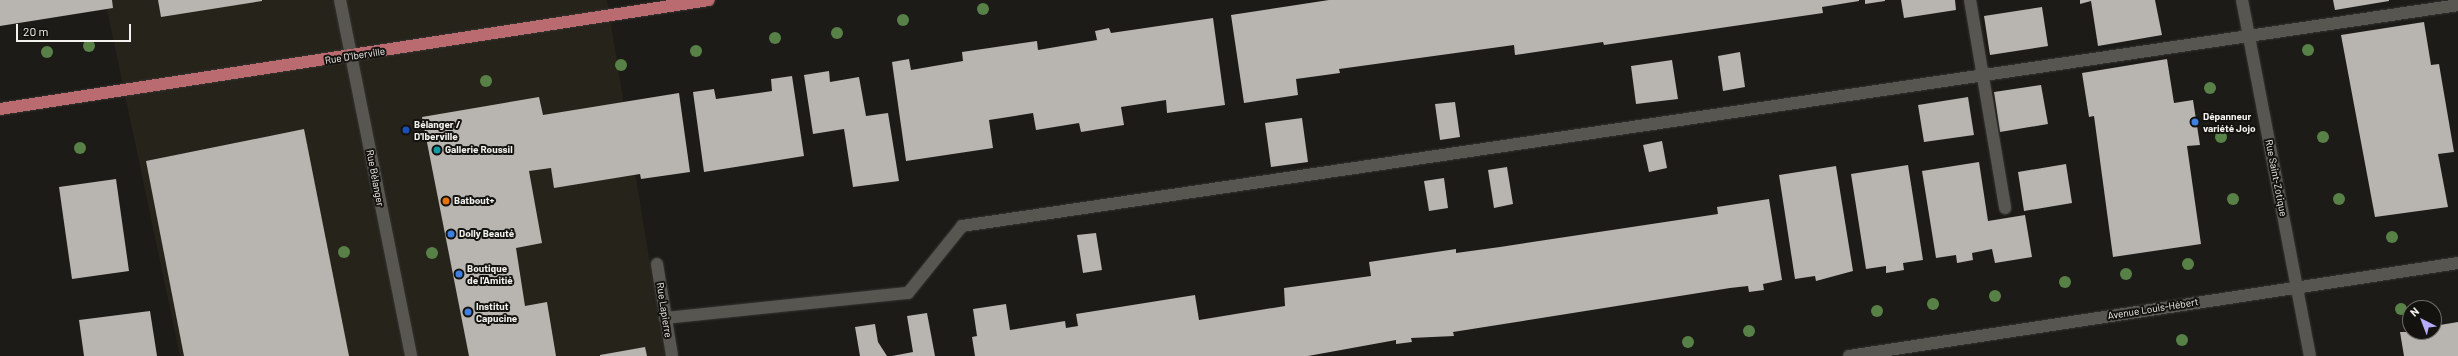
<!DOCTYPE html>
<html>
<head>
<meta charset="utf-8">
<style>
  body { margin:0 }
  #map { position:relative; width:2458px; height:356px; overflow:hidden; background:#1c1b17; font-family:Barlow,sans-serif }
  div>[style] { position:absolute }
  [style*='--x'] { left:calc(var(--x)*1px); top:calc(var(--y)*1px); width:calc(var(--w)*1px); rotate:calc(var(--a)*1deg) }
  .built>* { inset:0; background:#26231a }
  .building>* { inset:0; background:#b8b4b0 }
  .roads { filter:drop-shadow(0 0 1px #363533) drop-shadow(0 0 1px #363533) }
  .minor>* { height:12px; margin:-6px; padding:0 6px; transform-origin:6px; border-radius:6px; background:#575651 }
  .major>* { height:12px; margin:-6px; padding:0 6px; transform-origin:6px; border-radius:6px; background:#ba6b6f }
  .trees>* { width:12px; height:12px; margin:-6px; border-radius:50%; background:#588147 }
  .dots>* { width:11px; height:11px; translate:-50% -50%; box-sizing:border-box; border:2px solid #13120e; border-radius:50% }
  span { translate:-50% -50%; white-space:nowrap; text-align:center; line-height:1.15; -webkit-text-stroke:4px #13120e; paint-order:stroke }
  .street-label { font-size:10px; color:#f3f2ef }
  .poi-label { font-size:10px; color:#f3f2ef; font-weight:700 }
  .left { translate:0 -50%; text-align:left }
  .north { position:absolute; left:2402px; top:300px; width:40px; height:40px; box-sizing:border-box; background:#13120e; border:1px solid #6d6c68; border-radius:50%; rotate:318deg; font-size:11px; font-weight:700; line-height:16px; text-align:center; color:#f3f2ef }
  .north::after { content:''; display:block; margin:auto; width:14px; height:18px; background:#b4acf9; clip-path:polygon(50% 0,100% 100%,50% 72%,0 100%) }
  .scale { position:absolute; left:16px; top:24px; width:115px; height:18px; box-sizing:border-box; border:2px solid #f3f2ef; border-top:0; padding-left:5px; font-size:12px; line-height:14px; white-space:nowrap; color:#f3f2ef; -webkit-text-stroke:3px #13120e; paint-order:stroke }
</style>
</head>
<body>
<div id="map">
  <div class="built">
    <div style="clip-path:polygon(105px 0,607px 0,665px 356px,180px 356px)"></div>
  </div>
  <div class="building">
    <div style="clip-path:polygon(0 0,112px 0,113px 8px,0 26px)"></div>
    <div style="clip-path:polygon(158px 0,262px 0,262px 1px,161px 17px)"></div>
    <div style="clip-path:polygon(1329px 0,1859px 0,1859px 1px,1822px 7px,1823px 13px,1604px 45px,1603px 42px,1515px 55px,1514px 45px,1339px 69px,1340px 73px,1296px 79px,1298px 95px,1244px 103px,1231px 15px)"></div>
    <div style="clip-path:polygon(1865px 0,1885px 0,1885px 1px,1865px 4px)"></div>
    <div style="clip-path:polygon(1901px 0,1955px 0,1956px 10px,1904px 18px)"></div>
    <div style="clip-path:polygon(2080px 0,2155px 0,2162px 35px,2098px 46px,2091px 1px,2080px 4px)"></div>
    <div style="clip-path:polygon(2333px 0,2389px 0,2389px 1px,2335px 10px)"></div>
    <div style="clip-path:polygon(2042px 7px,2048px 46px,1990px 55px,1984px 16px)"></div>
    <div style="clip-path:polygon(1213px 18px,1225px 105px,1167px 113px,1166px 100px,1121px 107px,1124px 125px,1081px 132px,1079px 123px,1036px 130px,1033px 113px,989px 120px,993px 148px,906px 161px,892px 62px,909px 59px,911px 70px,963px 61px,962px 52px,1037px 41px,1038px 50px,1097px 40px,1095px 31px,1109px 28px,1111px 33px)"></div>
    <div style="clip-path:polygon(2424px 22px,2431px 65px,2439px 64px,2454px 152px,2438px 154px,2448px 207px,2375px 217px,2341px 35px)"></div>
    <div style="clip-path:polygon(1740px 52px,1745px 87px,1723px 91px,1718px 56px)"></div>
    <div style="clip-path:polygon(2167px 59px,2174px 103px,2193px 100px,2200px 145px,2187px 146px,2201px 244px,2113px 257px,2094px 116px,2089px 117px,2082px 73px)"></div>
    <div style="clip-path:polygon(1672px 60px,1678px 99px,1636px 104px,1631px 66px)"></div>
    <div style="clip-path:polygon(829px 71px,830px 82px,859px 77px,866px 116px,888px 113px,899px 181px,853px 187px,844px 129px,813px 134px,804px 75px)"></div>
    <div style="clip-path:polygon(792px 76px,804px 156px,704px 172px,693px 92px,714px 89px,716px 99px,772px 91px,771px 79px)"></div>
    <div style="clip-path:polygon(2041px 85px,2048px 124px,2000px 132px,1994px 92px)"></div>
    <div style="clip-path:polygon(679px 93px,690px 172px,641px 179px,640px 174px,554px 188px,551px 168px,529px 171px,542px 243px,516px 248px,525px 306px,547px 302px,556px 356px,469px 356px,422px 117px,539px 97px,543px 115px)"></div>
    <div style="clip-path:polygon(1968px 97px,1974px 135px,1924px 142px,1918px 105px)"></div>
    <div style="clip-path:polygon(1455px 102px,1460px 137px,1440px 140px,1435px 104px)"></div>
    <div style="clip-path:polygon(1302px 118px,1308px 162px,1271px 167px,1265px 123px)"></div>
    <div style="clip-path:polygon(304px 129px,349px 356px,184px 356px,146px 161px)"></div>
    <div style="clip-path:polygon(1662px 141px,1667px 168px,1649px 172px,1643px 145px)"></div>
    <div style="clip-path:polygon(1979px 162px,1988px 221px,2025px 215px,2032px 257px,1995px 263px,1992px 249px,1972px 253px,1973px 260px,1957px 263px,1956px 255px,1936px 258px,1922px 171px)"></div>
    <div style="clip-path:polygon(2066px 164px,2072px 203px,2024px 211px,2018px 172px)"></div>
    <div style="clip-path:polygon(1908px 165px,1923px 260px,1903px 263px,1904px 270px,1886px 273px,1886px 266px,1866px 269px,1851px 174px)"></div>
    <div style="clip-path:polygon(1836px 166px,1853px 271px,1816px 281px,1815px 276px,1795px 279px,1779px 175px)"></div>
    <div style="clip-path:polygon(1507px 167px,1513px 204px,1494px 208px,1488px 170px)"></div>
    <div style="clip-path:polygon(1444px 178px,1448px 208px,1429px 211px,1424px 181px)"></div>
    <div style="clip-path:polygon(116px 179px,129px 271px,72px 279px,59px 187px)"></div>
    <div style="clip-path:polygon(1769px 199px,1782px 280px,1763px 284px,1764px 290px,1749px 292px,1748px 286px,1730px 288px,1453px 332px,1454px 336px,1411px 338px,1412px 342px,1396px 344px,1396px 340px,1308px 356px,975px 356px,972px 337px,977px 336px,973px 309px,1006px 304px,1010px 330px,1065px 321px,1066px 328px,1078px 326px,1076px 314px,1195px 295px,1199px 320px,1285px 306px,1284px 288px,1371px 276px,1369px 262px,1456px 249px,1456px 253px,1500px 247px,1718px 214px,1717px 207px)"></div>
    <div style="clip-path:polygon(1096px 233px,1102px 270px,1083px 273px,1077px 235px)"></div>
    <div style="clip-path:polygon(150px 311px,157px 356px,84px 356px,79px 320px)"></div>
    <div style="clip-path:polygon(927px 313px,935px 356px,892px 356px,913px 352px,907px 316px)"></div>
    <div style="clip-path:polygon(2458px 322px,2458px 356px,2404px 356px,2400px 332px,2434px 332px,2434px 326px)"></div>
    <div style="clip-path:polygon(875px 324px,878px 342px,887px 356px,860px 356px,855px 327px)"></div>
    <div style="clip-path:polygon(645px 347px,647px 356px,600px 356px,600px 355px)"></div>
  </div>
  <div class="roads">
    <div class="minor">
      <div style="--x:340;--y:0;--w:363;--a:78.7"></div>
      <div style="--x:1970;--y:0;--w:211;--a:80.4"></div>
      <div style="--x:2242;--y:0;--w:362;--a:79.2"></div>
      <div style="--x:657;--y:264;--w:93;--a:80.7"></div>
      <div style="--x:665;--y:318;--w:244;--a:-5.9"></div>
      <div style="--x:908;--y:293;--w:86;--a:-51.1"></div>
      <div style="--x:962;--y:226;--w:1512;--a:-8.4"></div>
      <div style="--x:1849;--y:356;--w:616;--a:-8.68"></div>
    </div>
    <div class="major">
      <div style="--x:0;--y:109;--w:717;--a:-8.74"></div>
    </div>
  </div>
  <div class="trees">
    <div style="left:983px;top:9px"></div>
    <div style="left:903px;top:20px"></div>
    <div style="left:837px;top:33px"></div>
    <div style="left:775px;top:38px"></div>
    <div style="left:89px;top:46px"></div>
    <div style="left:2308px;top:50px"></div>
    <div style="left:696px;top:51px"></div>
    <div style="left:47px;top:52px"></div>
    <div style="left:621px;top:65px"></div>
    <div style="left:486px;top:81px"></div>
    <div style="left:2210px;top:88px"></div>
    <div style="left:2221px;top:137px"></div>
    <div style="left:2323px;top:137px"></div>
    <div style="left:80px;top:148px"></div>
    <div style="left:2233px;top:199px"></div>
    <div style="left:2339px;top:199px"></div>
    <div style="left:2392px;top:237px"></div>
    <div style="left:344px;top:252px"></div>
    <div style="left:432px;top:253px"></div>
    <div style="left:2188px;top:264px"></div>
    <div style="left:2126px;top:274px"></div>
    <div style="left:2065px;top:282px"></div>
    <div style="left:1995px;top:296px"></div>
    <div style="left:1933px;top:304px"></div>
    <div style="left:2401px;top:309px"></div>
    <div style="left:1877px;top:311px"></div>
    <div style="left:1749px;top:331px"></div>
    <div style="left:2182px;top:340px"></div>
    <div style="left:1688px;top:342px"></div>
  </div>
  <div class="dots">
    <div style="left:2195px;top:122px;background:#3f7fe0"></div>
    <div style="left:406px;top:130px;background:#1a4fb4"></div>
    <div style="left:437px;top:150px;background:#0f9aa8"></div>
    <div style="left:446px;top:201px;background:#e8710a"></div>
    <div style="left:451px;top:234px;background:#3f7fe0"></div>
    <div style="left:459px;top:274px;background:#3f7fe0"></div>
    <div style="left:468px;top:312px;background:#3f7fe0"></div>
  </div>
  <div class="street-label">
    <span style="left:355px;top:56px;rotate:-9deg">Rue D'Iberville</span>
    <span style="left:375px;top:178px;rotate:79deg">Rue Bélanger</span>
    <span style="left:2276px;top:178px;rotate:79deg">Rue Saint-Zotique</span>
    <span style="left:2153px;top:309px;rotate:-9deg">Avenue Louis-Hébert</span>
    <span style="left:664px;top:310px;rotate:81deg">Rue Lapierre</span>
  </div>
  <div class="poi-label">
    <span class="left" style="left:2203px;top:122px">Dépanneur<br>variété Jojo</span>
    <span class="left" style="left:414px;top:130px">Bélanger /<br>D'Iberville</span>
    <span class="left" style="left:445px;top:150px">Gallerie Roussil</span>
    <span class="left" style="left:454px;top:201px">Batbout+</span>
    <span class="left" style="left:459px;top:234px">Dolly Beauté</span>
    <span class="left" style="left:467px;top:274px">Boutique<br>de l'Amitié</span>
    <span class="left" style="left:476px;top:312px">Institut<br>Capucine</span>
  </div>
  <div class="north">N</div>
  <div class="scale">20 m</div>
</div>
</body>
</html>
